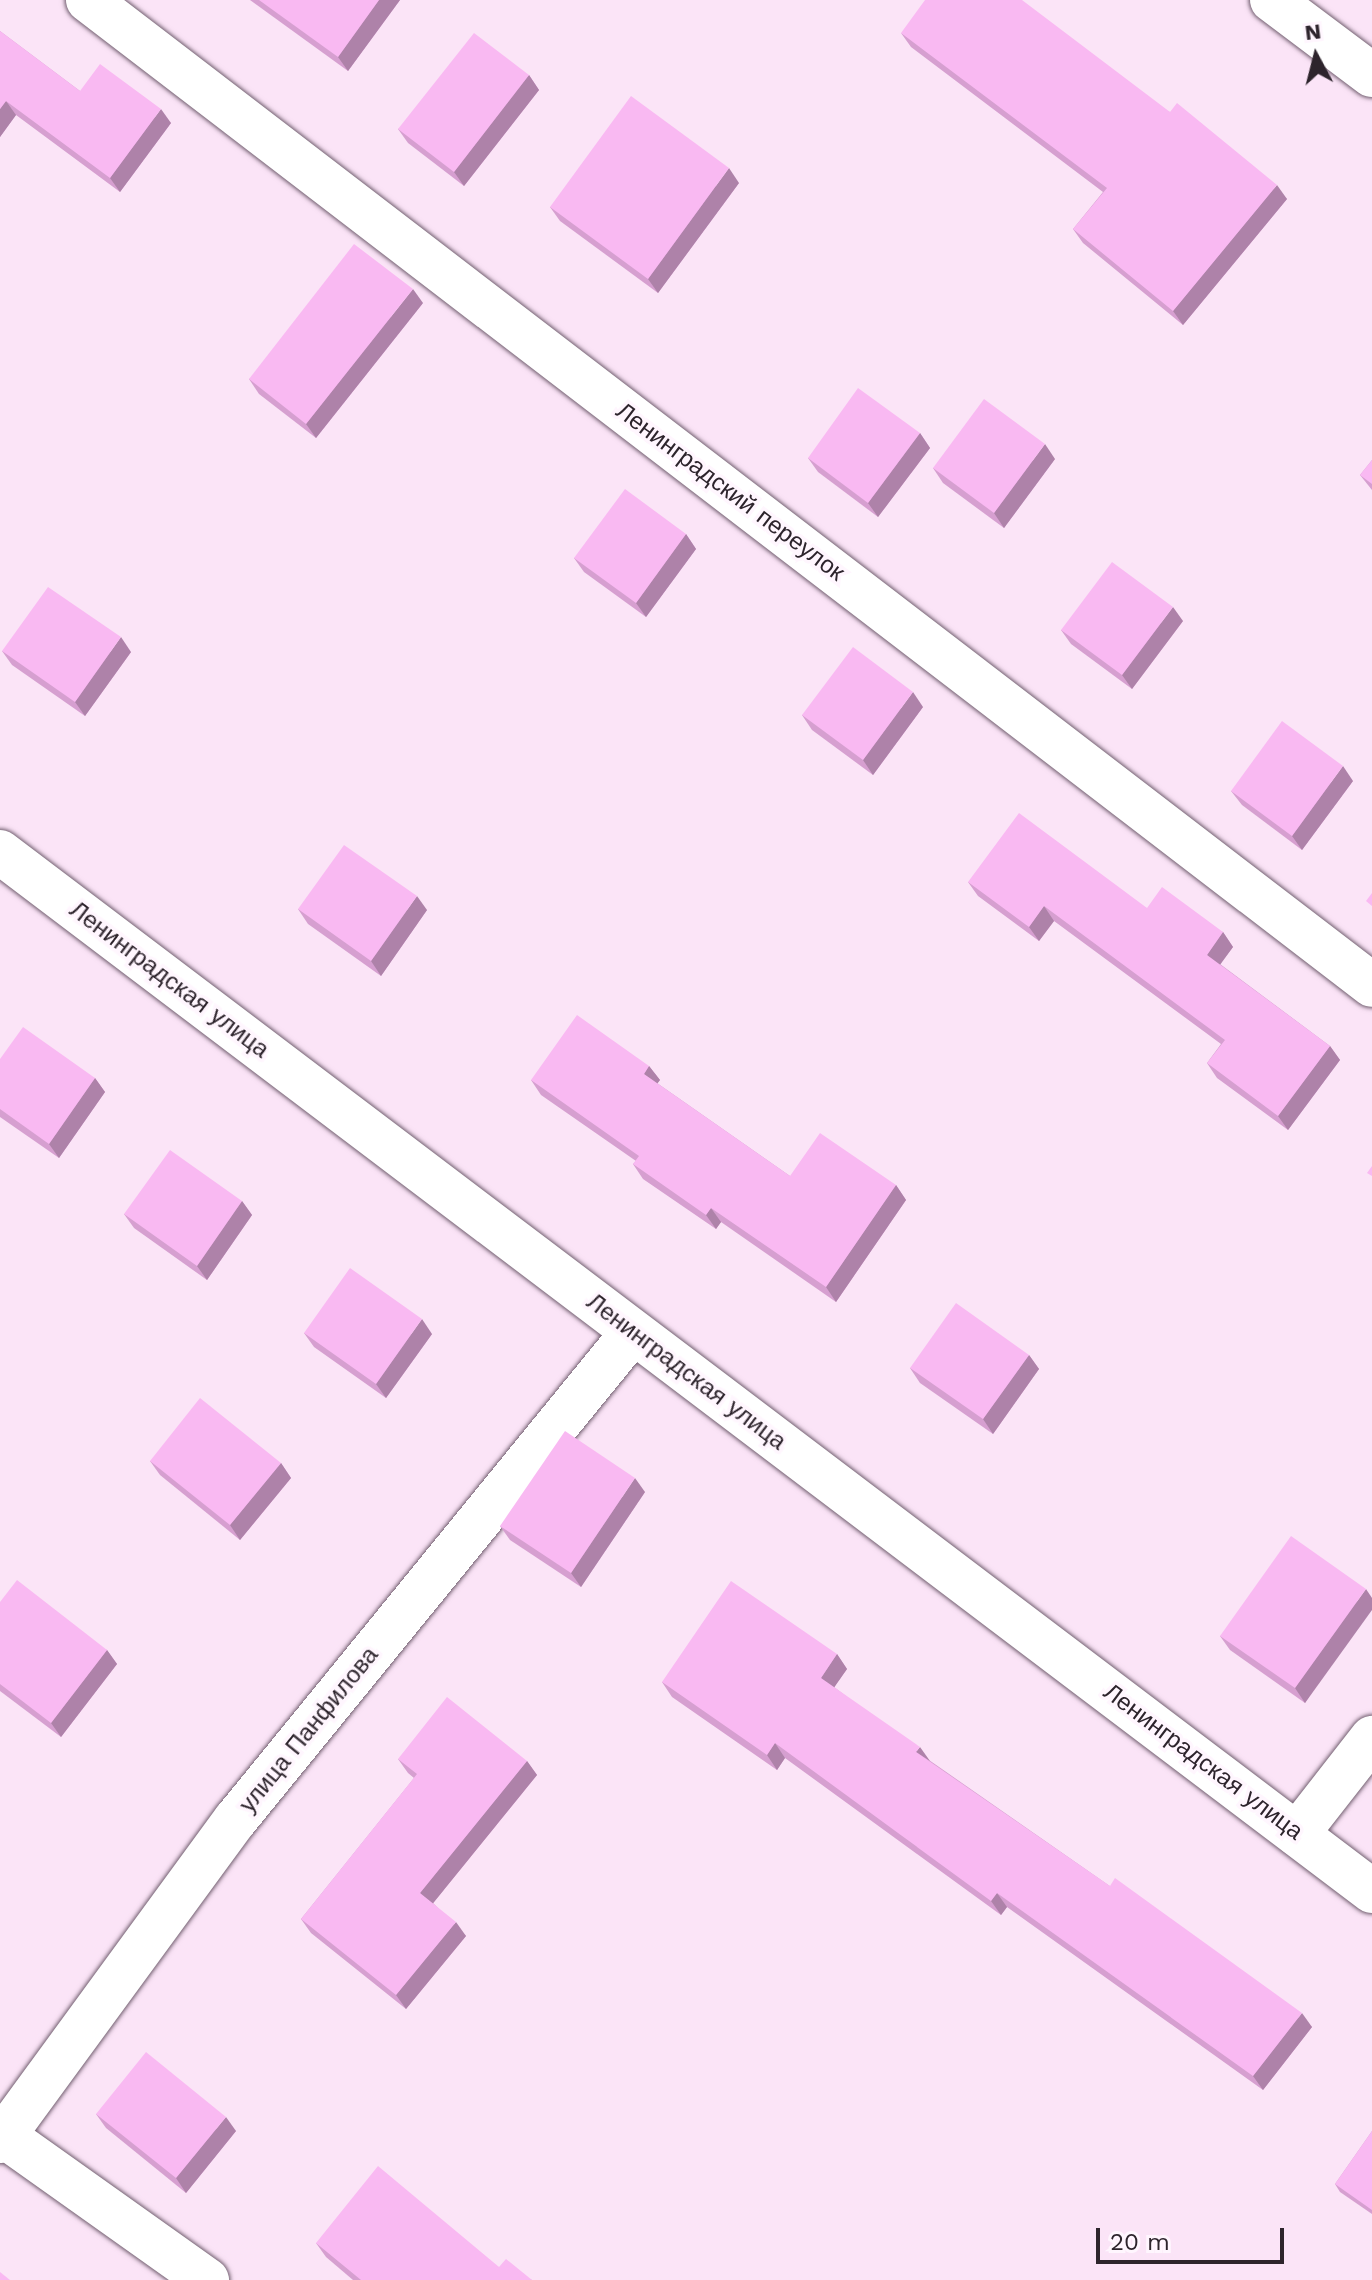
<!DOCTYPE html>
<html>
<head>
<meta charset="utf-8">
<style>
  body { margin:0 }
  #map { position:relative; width:1372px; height:2280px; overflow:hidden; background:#fbe4f7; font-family:"Work Sans",sans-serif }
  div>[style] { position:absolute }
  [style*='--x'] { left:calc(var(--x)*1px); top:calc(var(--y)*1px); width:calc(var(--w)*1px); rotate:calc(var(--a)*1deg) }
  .roads { filter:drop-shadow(0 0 2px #725f70) drop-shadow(0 0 2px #725f70) }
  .minor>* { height:44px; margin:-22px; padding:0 22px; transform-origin:22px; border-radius:22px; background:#fff }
  .wall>* { inset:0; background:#d69fd0 }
  .shaded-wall>* { inset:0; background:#ae82a9 }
  .building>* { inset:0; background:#f9b9f2 }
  span { translate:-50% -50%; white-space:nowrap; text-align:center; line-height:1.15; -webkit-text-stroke:7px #fff6fe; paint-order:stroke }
  .street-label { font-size:24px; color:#2d242c }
  .north { position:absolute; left:1276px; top:16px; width:80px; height:80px; -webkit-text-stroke:6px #fff6fe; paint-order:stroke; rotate:353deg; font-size:22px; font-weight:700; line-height:32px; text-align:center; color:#2d242c }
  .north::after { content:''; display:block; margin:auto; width:28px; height:36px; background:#2d242c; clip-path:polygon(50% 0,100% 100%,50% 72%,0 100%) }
  .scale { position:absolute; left:1096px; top:2228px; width:188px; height:36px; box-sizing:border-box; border:4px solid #2d242c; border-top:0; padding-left:10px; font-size:24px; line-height:28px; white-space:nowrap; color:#2d242c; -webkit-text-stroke:6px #fff6fe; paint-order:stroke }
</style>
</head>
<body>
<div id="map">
  <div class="roads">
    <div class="minor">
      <div style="--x:88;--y:0;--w:1618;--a:37.49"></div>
      <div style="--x:1272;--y:0;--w:125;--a:36.9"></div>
      <div style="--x:0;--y:852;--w:1721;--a:37.14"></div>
      <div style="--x:1297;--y:1834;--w:122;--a:-52"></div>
      <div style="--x:0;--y:2133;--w:254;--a:35.4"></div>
      <div style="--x:0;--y:2141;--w:399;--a:-53.8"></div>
      <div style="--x:236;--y:1819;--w:628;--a:-50.81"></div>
    </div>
  </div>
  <div class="wall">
    <div style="clip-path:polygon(250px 0,400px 0,348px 71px)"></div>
    <div style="clip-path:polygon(0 31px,80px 91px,171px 123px,120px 192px,16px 115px,0 137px)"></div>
    <div style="clip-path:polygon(901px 33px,1170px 112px,1287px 199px,1183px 325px,1083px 243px,1073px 229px,1103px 192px,911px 47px)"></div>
    <div style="clip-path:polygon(529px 75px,539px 90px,464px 186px,408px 143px,398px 129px)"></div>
    <div style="clip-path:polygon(739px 183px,658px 293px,560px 221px,550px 207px)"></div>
    <div style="clip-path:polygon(423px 303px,316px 438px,259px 394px,249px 379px)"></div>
    <div style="clip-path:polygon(920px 433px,930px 448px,878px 517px,818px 472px,808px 458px)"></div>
    <div style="clip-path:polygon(1055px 459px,1004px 528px,943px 483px,933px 468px)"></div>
    <div style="clip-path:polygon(1372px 460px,1372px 490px,1360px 475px)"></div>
    <div style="clip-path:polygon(686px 534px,696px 549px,646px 617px,584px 572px,574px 558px)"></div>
    <div style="clip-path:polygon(1183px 621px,1132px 689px,1071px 644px,1061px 630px)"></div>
    <div style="clip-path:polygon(2px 651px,131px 652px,85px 716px,12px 665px)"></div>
    <div style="clip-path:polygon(923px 707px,873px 775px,812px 730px,802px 715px)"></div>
    <div style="clip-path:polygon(1353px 781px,1302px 850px,1242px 805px,1231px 791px)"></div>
    <div style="clip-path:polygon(968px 882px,1147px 908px,1223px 932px,1233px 947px,1220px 964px,1330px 1046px,1340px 1060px,1288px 1130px,1217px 1078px,1207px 1063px,1221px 1044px,1054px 921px,1039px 941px,978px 896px)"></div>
    <div style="clip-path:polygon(298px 909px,427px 910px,381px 976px,308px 924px)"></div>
    <div style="clip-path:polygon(0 1059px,95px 1078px,105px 1092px,59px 1158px,0 1117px)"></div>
    <div style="clip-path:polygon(649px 1066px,660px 1080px,657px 1083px,790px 1176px,896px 1185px,906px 1200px,836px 1302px,721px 1222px,716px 1229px,643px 1179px,633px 1164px,636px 1161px,541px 1095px,531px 1080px)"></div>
    <div style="clip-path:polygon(242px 1201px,252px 1215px,207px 1280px,134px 1228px,124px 1214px)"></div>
    <div style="clip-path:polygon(304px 1333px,432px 1334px,386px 1398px,314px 1347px)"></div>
    <div style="clip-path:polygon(1029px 1355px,1039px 1369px,993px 1434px,920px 1383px,910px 1368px)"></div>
    <div style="clip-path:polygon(150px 1461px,281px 1463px,291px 1478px,240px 1540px,160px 1475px)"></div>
    <div style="clip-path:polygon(645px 1492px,581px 1587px,510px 1540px,500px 1526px)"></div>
    <div style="clip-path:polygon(1372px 1598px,1305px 1703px,1230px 1650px,1220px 1636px)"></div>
    <div style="clip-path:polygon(0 1602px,107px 1650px,117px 1664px,61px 1737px,0 1691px)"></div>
    <div style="clip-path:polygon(837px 1654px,847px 1669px,834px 1687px,929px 1760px,1312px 2027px,1263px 2090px,1007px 1907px,1001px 1915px,785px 1758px,777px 1770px,672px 1697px,662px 1682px)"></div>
    <div style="clip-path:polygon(398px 1759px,527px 1761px,537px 1775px,433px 1903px,466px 1936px,406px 2009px,311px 1933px,301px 1919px,414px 1778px,408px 1773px)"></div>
    <div style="clip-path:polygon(96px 2114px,236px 2131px,186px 2193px,106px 2128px)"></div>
    <div style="clip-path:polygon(1372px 2131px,1372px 2214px,1340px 2192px,1335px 2184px)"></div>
    <div style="clip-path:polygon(316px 2243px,499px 2267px,532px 2280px,353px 2280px,326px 2257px)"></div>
  </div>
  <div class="shaded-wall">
    <div style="clip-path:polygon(379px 0,400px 0,348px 71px,338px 57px)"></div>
    <div style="clip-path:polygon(529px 75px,539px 90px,464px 186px,454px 172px)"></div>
    <div style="clip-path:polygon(6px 101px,16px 115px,0 137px,0 109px)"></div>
    <div style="clip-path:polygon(161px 109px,171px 123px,120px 192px,110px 178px)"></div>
    <div style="clip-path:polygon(729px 168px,739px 183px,658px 293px,648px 279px)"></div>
    <div style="clip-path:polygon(1277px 185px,1287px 199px,1183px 325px,1173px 311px)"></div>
    <div style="clip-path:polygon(413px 289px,423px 303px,316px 438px,306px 424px)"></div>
    <div style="clip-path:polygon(920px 433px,930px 448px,878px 517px,868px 503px)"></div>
    <div style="clip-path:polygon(1045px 444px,1055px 459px,1004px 528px,994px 513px)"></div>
    <div style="clip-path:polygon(686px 534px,696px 549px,646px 617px,636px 603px)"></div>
    <div style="clip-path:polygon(1173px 607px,1183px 621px,1132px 689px,1122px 675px)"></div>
    <div style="clip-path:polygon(121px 637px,131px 652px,85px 716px,75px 702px)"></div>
    <div style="clip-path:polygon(913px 692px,923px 707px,873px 775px,863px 760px)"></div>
    <div style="clip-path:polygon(1343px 766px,1353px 781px,1302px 850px,1292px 836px)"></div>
    <div style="clip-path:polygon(417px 896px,427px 910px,381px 976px,371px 961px)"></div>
    <div style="clip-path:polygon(1044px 906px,1054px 921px,1039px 941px,1029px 927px)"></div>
    <div style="clip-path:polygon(1223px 932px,1233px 947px,1217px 969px,1207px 955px)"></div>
    <div style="clip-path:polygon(1330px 1046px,1340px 1060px,1288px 1130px,1278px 1116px)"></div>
    <div style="clip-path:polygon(649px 1066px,660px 1080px,654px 1088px,644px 1074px)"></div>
    <div style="clip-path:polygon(95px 1078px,105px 1092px,59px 1158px,49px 1144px)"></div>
    <div style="clip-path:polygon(896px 1185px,906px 1200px,836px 1302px,826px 1287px)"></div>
    <div style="clip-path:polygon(242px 1201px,252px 1215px,207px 1280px,197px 1266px)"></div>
    <div style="clip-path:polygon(711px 1208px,721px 1222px,716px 1229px,706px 1215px)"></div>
    <div style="clip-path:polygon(422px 1319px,432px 1334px,386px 1398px,376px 1384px)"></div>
    <div style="clip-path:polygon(1029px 1355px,1039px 1369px,993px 1434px,983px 1419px)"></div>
    <div style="clip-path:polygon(281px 1463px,291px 1478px,240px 1540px,230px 1525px)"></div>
    <div style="clip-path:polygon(635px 1478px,645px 1492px,581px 1587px,571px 1573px)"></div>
    <div style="clip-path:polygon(1366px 1589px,1372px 1598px,1372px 1610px,1305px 1703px,1295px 1688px)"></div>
    <div style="clip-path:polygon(107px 1650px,117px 1664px,61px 1737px,51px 1723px)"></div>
    <div style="clip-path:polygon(837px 1654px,847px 1669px,831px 1692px,821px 1678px)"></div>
    <div style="clip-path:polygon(775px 1743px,785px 1758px,777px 1770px,767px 1755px)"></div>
    <div style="clip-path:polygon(920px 1747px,930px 1761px,916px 1752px)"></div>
    <div style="clip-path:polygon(527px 1761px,537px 1775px,430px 1907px,420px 1893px)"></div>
    <div style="clip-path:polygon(997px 1893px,1007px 1907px,1001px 1915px,991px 1901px)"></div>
    <div style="clip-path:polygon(456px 1922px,466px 1936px,406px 2009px,396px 1995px)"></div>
    <div style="clip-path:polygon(1302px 2013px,1312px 2027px,1263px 2090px,1253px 2076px)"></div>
    <div style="clip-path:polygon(226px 2117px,236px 2131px,186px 2193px,176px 2178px)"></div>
  </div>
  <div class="building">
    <div style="clip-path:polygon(259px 0,379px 0,338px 57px)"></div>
    <div style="clip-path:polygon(925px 0,1022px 0,1170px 112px,1177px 103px,1277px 185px,1173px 311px,1073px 229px,1107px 188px,901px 33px)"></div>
    <div style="clip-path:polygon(0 31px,80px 91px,100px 64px,161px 109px,110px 178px,6px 101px,0 109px)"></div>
    <div style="clip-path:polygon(474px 33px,529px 75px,454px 172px,398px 129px)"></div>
    <div style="clip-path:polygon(631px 96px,729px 168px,648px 279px,550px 207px)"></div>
    <div style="clip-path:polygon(354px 244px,413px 289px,306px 424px,249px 379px)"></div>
    <div style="clip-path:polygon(858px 388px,920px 433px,868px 503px,808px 458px)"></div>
    <div style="clip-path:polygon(984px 399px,1045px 444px,994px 513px,933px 468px)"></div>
    <div style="clip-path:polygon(1372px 460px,1372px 484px,1360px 475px)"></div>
    <div style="clip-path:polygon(625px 489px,686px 534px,636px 603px,574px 558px)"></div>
    <div style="clip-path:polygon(1112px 562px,1173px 607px,1122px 675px,1061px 630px)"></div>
    <div style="clip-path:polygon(48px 587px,121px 637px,75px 702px,2px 651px)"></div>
    <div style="clip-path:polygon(853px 647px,913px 692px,863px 760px,802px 715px)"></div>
    <div style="clip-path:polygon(1282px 721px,1343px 766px,1292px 836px,1231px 791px)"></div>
    <div style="clip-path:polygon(1019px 813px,1147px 908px,1162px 887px,1223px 932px,1207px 955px,1330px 1046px,1278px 1116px,1207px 1063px,1225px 1040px,1044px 906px,1029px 927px,968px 882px)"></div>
    <div style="clip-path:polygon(344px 845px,417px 896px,371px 961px,298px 909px)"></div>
    <div style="clip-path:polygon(1372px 893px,1372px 906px,1366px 901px)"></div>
    <div style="clip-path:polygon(577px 1015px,649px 1066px,644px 1074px,790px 1176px,820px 1133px,896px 1185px,826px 1287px,711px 1208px,706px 1215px,633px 1164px,639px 1156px,531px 1080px)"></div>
    <div style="clip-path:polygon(23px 1027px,95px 1078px,49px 1144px,0 1109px,0 1059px)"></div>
    <div style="clip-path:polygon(170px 1150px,242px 1201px,197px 1266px,124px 1214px)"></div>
    <div style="clip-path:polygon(1372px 1166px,1372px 1176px,1367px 1173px)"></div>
    <div style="clip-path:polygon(350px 1268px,422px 1319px,376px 1384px,304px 1333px)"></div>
    <div style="clip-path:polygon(956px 1303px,1029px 1355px,983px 1419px,910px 1368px)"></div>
    <div style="clip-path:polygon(200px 1398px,281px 1463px,230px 1525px,150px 1461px)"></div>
    <div style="clip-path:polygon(565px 1431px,635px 1478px,571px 1573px,500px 1526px)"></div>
    <div style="clip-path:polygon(1291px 1536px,1366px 1589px,1295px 1688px,1220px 1636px)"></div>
    <div style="clip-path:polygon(17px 1580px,107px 1650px,51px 1723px,0 1684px,0 1602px)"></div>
    <div style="clip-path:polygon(731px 1581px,837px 1654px,821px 1678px,920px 1747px,916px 1752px,1110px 1886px,1115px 1878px,1302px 2013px,1253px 2076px,997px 1893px,991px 1901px,775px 1743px,767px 1755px,662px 1682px)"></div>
    <div style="clip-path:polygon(447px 1697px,527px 1761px,420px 1893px,456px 1922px,396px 1995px,301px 1919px,417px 1774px,398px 1759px)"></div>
    <div style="clip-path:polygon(146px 2052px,226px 2117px,176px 2178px,96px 2114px)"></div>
    <div style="clip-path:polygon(1372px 2131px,1372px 2210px,1335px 2184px)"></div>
    <div style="clip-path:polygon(378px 2166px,499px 2267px,506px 2259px,532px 2280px,361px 2280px,316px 2243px)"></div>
    <div style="clip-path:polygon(0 2272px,10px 2280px,0 2280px)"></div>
  </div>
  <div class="street-label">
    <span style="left:730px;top:492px;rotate:37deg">Ленинградский переулок</span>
    <span style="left:169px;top:980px;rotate:37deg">Ленинградская улица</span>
    <span style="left:686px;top:1372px;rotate:37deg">Ленинградская улица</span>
    <span style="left:309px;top:1730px;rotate:-51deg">улица Панфилова</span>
    <span style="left:1203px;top:1762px;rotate:37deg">Ленинградская улица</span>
  </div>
  <div class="north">N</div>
  <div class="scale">20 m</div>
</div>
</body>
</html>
